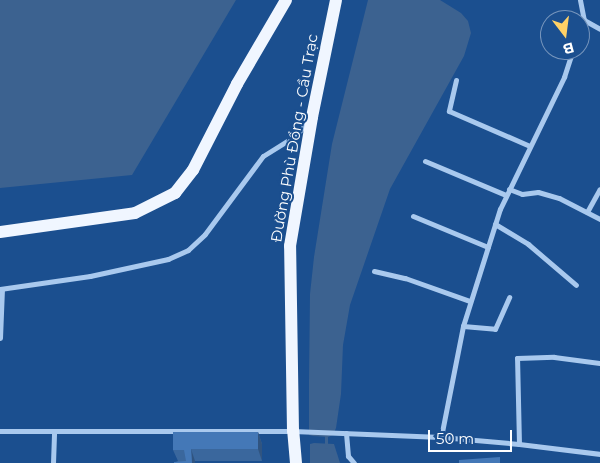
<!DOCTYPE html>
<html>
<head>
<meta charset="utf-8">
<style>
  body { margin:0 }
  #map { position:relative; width:600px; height:463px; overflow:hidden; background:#1b4f8f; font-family:Montserrat,sans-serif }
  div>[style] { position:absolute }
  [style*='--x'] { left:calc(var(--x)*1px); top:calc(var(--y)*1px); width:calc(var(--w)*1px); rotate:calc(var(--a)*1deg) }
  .water>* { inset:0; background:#3c6290 }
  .stream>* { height:3px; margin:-1.5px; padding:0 1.5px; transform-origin:1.5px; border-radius:1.5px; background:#3c6290 }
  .minor>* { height:5px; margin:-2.5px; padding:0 2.5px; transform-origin:2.5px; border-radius:2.5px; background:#a9c9ee }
  .primary>* { height:12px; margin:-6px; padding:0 6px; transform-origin:6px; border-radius:6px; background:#f0f6ff }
  .wall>* { inset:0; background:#3a679d }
  .shaded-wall>* { inset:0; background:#305480 }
  .building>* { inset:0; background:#4478b7 }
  span { translate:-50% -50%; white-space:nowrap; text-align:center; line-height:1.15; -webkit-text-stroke:4px #1b4f8f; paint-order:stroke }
  .street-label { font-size:15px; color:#fff }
  .north { position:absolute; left:540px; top:10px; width:50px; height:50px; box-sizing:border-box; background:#1b4f8f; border:1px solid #7695bc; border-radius:50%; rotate:165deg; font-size:14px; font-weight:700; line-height:20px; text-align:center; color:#fff }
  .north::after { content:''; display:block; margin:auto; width:18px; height:22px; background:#ffd166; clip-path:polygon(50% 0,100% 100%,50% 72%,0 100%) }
  .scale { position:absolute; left:428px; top:430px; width:84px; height:22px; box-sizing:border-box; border:2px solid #fff; border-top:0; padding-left:6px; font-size:15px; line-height:18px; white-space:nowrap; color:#fff; -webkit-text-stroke:4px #1b4f8f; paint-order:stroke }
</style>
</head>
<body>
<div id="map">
  <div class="water">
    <div style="clip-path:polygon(0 0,236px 0,132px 175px,0 188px)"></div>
    <div style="clip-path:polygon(368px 0,440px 0,461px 13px,468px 21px,471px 33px,464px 56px,390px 189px,350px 305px,343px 345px,341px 394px,336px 428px,333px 435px,328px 437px,313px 436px,309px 435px,309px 381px,310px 294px,314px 257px,332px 144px)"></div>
    <div style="clip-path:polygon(314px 443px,334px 444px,340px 463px,310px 463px,310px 444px)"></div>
  </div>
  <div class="stream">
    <div style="--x:326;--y:434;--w:13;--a:90"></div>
  </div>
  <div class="minor">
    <div style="--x:580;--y:0;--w:20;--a:79"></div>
    <div style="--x:584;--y:20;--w:13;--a:108"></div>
    <div style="--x:584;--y:20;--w:18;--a:29"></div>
    <div style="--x:456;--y:80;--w:32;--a:103"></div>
    <div style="--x:449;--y:111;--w:88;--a:23.4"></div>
    <div style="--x:425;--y:161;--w:88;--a:22.8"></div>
    <div style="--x:509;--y:189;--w:14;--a:21"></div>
    <div style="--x:522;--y:194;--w:16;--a:-7"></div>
    <div style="--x:538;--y:192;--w:22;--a:16"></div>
    <div style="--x:559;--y:198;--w:46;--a:27.1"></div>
    <div style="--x:587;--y:212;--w:26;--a:-61"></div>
    <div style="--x:413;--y:216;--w:81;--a:22.5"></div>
    <div style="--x:495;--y:224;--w:39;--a:31"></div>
    <div style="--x:528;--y:244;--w:63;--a:40.5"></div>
    <div style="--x:374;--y:271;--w:32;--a:13"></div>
    <div style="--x:405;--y:278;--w:69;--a:19.5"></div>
    <div style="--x:0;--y:289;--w:91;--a:-8.2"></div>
    <div style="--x:90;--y:276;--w:80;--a:-12.3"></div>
    <div style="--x:168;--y:259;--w:22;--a:-24"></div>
    <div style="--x:188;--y:250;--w:23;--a:-43"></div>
    <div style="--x:205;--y:234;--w:97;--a:-53.4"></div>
    <div style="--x:263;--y:156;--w:38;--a:-32"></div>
    <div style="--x:295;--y:136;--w:21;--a:-47"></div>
    <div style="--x:463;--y:326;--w:32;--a:5"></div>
    <div style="--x:495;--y:329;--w:35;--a:-66"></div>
    <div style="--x:0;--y:338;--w:49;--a:-87.7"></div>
    <div style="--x:0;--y:431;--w:293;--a:0"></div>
    <div style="--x:293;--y:431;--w:148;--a:2.3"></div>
    <div style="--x:441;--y:437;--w:78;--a:5.1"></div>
    <div style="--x:519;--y:444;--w:82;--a:7"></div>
    <div style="--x:346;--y:433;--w:23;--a:85"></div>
    <div style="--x:348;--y:456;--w:9;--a:49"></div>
    <div style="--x:441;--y:437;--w:113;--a:-78.8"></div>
    <div style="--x:463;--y:326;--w:123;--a:-72.5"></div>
    <div style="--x:500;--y:209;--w:147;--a:-64.1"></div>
    <div style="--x:564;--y:77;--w:28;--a:-72"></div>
    <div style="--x:519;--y:444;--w:86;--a:-91.3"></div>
    <div style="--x:517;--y:358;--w:37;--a:-2"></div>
    <div style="--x:554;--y:357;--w:46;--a:7.4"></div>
    <div style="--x:53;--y:463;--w:31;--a:-88"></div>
  </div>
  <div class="primary">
    <div style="--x:0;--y:232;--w:136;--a:-8"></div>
    <div style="--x:135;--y:213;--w:45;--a:-26.6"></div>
    <div style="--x:175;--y:193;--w:29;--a:-52"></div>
    <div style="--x:193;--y:170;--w:97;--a:-62.9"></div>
    <div style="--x:237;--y:84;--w:97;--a:-59.7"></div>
    <div style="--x:296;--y:463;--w:32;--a:-95"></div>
    <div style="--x:293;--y:431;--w:185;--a:-90.9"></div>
    <div style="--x:290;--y:246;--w:131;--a:-80.3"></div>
    <div style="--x:312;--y:117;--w:119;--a:-78.4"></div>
  </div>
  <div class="wall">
    <div style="clip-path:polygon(258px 432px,262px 444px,262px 461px,195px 461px,195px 463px,174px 463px,178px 461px,173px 450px)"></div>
  </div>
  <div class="shaded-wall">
    <div style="clip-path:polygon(258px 432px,262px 444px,262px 461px,258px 449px)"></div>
    <div style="clip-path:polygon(191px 449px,195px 461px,195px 463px,192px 463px)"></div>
  </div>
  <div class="building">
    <div style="clip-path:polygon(173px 432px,258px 432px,258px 449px,191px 449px,192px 463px,174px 463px,174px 462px,186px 461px,184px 450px,173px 450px)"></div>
    <div style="clip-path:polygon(500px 457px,500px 463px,459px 463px,459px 460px)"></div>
  </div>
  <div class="street-label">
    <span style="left:294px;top:138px;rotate:-80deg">Đường Phù Đổng - Cầu Trạc</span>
  </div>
  <div class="north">B</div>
  <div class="scale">50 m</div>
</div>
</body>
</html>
